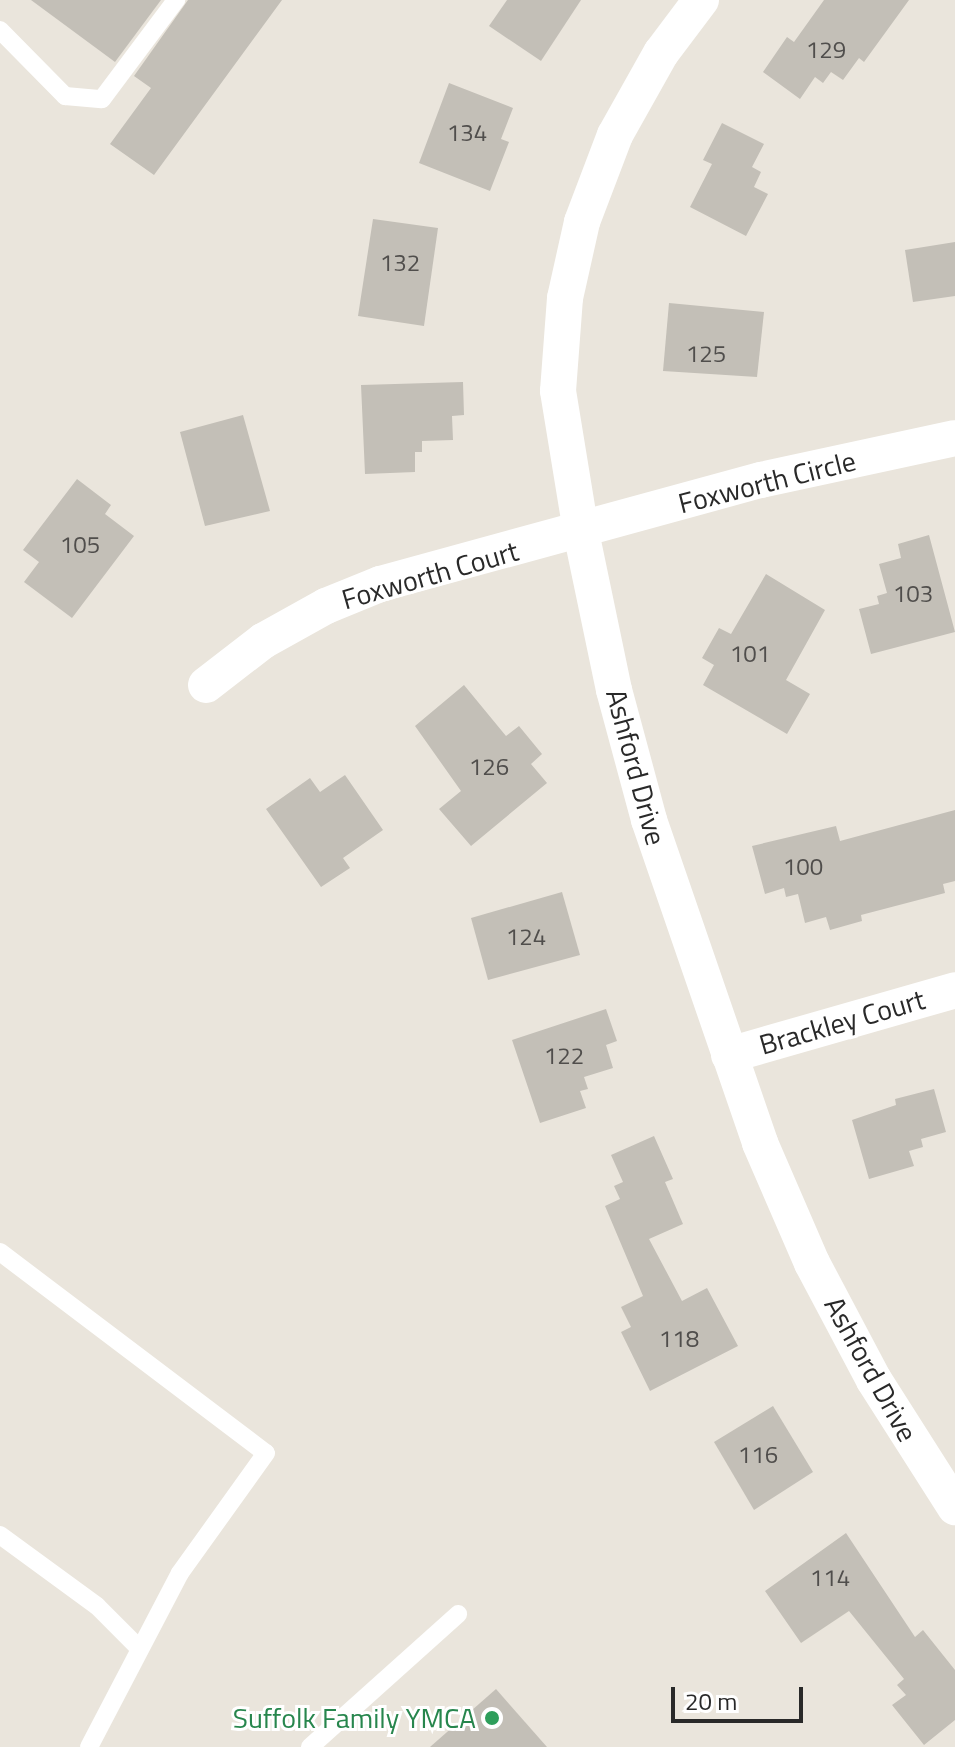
<!DOCTYPE html>
<html>
<head>
<meta charset="utf-8">
<style>
  body { margin:0 }
  #map { position:relative; width:955px; height:1747px; overflow:hidden; background:#eae5dc; font-family:"Titillium Web",sans-serif }
  div>[style] { position:absolute }
  [style*='--x'] { left:calc(var(--x)*1px); top:calc(var(--y)*1px); width:calc(var(--w)*1px); rotate:calc(var(--a)*1deg) }
  .building>* { inset:0; background:#c3bfb7 }
  .lane>* { height:18px; margin:-9px; padding:0 9px; transform-origin:9px; border-radius:9px; background:#fff }
  .street>* { height:36px; margin:-18px; padding:0 18px; transform-origin:18px; border-radius:18px; background:#fff }
  .dots>* { width:22px; height:22px; translate:-50% -50%; box-sizing:border-box; border:4px solid #fff; border-radius:50% }
  span { translate:-50% -50%; white-space:nowrap; text-align:center; line-height:1.15; -webkit-text-stroke:6px #fff; paint-order:stroke }
  .number-label { font-size:24px; color:#504e4c }
  .number-label span { -webkit-text-stroke-width:0 }
  .street-label { font-size:28px; color:#292929 }
  .leisure-label { font-size:28px; color:#27864d }
  .right { translate:-100% -50%; text-align:right }
  .scale { position:absolute; left:671px; top:1687px; width:132px; height:36px; box-sizing:border-box; border:4px solid #292929; border-top:0; padding-left:10px; font-size:24px; line-height:28px; white-space:nowrap; color:#292929; -webkit-text-stroke:6px #fff; paint-order:stroke }
</style>
</head>
<body>
<div id="map">
  <div class="building">
    <div style="clip-path:polygon(31px 0,161px 0,115px 62px)"></div>
    <div style="clip-path:polygon(188px 0,282px 0,154px 175px,110px 144px,151px 88px,134px 76px)"></div>
    <div style="clip-path:polygon(507px 0,581px 0,541px 61px,489px 26px)"></div>
    <div style="clip-path:polygon(824px 0,909px 0,864px 62px,859px 58px,843px 80px,831px 72px,823px 83px,815px 77px,800px 99px,763px 72px,787px 37px,794px 42px)"></div>
    <div style="clip-path:polygon(449px 83px,513px 108px,501px 139px,509px 142px,490px 191px,419px 163px)"></div>
    <div style="clip-path:polygon(722px 123px,764px 144px,752px 167px,761px 172px,754px 187px,768px 194px,746px 236px,690px 207px,712px 164px,703px 160px)"></div>
    <div style="clip-path:polygon(373px 219px,438px 228px,424px 326px,358px 316px)"></div>
    <div style="clip-path:polygon(955px 242px,955px 296px,913px 302px,905px 250px)"></div>
    <div style="clip-path:polygon(669px 303px,764px 312px,757px 377px,663px 371px)"></div>
    <div style="clip-path:polygon(463px 382px,464px 415px,452px 416px,453px 440px,422px 441px,422px 452px,415px 452px,415px 472px,365px 474px,361px 385px)"></div>
    <div style="clip-path:polygon(243px 415px,270px 511px,205px 526px,180px 432px)"></div>
    <div style="clip-path:polygon(77px 479px,111px 505px,105px 514px,134px 536px,72px 618px,24px 582px,39px 562px,23px 550px)"></div>
    <div style="clip-path:polygon(929px 535px,955px 632px,871px 654px,859px 609px,879px 604px,877px 596px,887px 593px,879px 564px,901px 558px,898px 544px)"></div>
    <div style="clip-path:polygon(766px 574px,825px 610px,786px 680px,810px 694px,787px 734px,703px 685px,714px 665px,702px 658px,719px 628px,731px 634px)"></div>
    <div style="clip-path:polygon(464px 685px,506px 736px,519px 726px,542px 754px,531px 764px,547px 783px,471px 846px,439px 809px,461px 791px,415px 726px)"></div>
    <div style="clip-path:polygon(345px 775px,383px 830px,343px 858px,350px 868px,321px 887px,266px 809px,310px 778px,320px 792px)"></div>
    <div style="clip-path:polygon(955px 810px,955px 881px,943px 884px,945px 893px,861px 915px,862px 921px,830px 930px,826px 917px,805px 923px,798px 894px,786px 897px,784px 888px,765px 894px,752px 846px,836px 826px,840px 841px)"></div>
    <div style="clip-path:polygon(562px 892px,580px 955px,488px 980px,471px 918px)"></div>
    <div style="clip-path:polygon(606px 1009px,617px 1041px,606px 1045px,613px 1068px,584px 1077px,588px 1089px,580px 1091px,586px 1108px,540px 1123px,512px 1040px)"></div>
    <div style="clip-path:polygon(934px 1089px,946px 1132px,921px 1139px,923px 1147px,909px 1151px,914px 1166px,869px 1179px,852px 1120px,896px 1105px,895px 1099px)"></div>
    <div style="clip-path:polygon(654px 1136px,673px 1179px,665px 1182px,683px 1224px,649px 1239px,682px 1301px,707px 1288px,738px 1346px,650px 1391px,621px 1332px,631px 1327px,621px 1307px,643px 1296px,605px 1206px,620px 1199px,614px 1186px,623px 1182px,611px 1155px)"></div>
    <div style="clip-path:polygon(773px 1406px,813px 1472px,754px 1510px,714px 1442px)"></div>
    <div style="clip-path:polygon(846px 1533px,915px 1637px,923px 1630px,955px 1670px,955px 1720px,924px 1745px,892px 1705px,906px 1695px,897px 1685px,904px 1679px,849px 1611px,801px 1643px,765px 1591px)"></div>
    <div style="clip-path:polygon(496px 1689px,547px 1747px,430px 1747px)"></div>
  </div>
  <div class="lane">
    <div style="--x:0;--y:30;--w:93;--a:45.4"></div>
    <div style="--x:65;--y:96;--w:37;--a:5"></div>
    <div style="--x:102;--y:99;--w:124;--a:-53.2"></div>
    <div style="--x:0;--y:1252;--w:333;--a:37.1"></div>
    <div style="--x:266;--y:1453;--w:148;--a:125.6"></div>
    <div style="--x:180;--y:1573;--w:196;--a:117.6"></div>
    <div style="--x:0;--y:1535;--w:120;--a:36.2"></div>
    <div style="--x:97;--y:1606;--w:58;--a:45"></div>
    <div style="--x:310;--y:1747;--w:199;--a:-41.9"></div>
  </div>
  <div class="street">
    <div style="--x:701;--y:0;--w:66;--a:127"></div>
    <div style="--x:661;--y:53;--w:94;--a:119.3"></div>
    <div style="--x:615;--y:135;--w:93;--a:110.8"></div>
    <div style="--x:582;--y:222;--w:78;--a:102.6"></div>
    <div style="--x:565;--y:298;--w:93;--a:94.3"></div>
    <div style="--x:558;--y:391;--w:143;--a:80.7"></div>
    <div style="--x:581;--y:532;--w:161;--a:78.2"></div>
    <div style="--x:614;--y:690;--w:135;--a:74.9"></div>
    <div style="--x:649;--y:820;--w:342;--a:71"></div>
    <div style="--x:760;--y:1143;--w:131;--a:66.6"></div>
    <div style="--x:812;--y:1263;--w:132;--a:62.1"></div>
    <div style="--x:874;--y:1380;--w:151;--a:57.5"></div>
    <div style="--x:206;--y:685;--w:72;--a:-37.7"></div>
    <div style="--x:263;--y:641;--w:72;--a:-29.1"></div>
    <div style="--x:326;--y:606;--w:58;--a:-22.2"></div>
    <div style="--x:380;--y:584;--w:395;--a:-15.3"></div>
    <div style="--x:761;--y:480;--w:198;--a:-12.2"></div>
    <div style="--x:729;--y:1055;--w:235;--a:-16"></div>
  </div>
  <div class="dots">
    <div style="left:492px;top:1718px;background:#2e9e5b"></div>
  </div>
  <div class="number-label">
    <span style="left:826px;top:50px">129</span>
    <span style="left:467px;top:133px">134</span>
    <span style="left:400px;top:263px">132</span>
    <span style="left:706px;top:354px">125</span>
    <span style="left:80px;top:545px">105</span>
    <span style="left:913px;top:594px">103</span>
    <span style="left:750px;top:654px">101</span>
    <span style="left:489px;top:767px">126</span>
    <span style="left:803px;top:867px">100</span>
    <span style="left:526px;top:937px">124</span>
    <span style="left:564px;top:1056px">122</span>
    <span style="left:679px;top:1339px">118</span>
    <span style="left:758px;top:1455px">116</span>
    <span style="left:830px;top:1578px">114</span>
  </div>
  <div class="street-label">
    <span style="left:767px;top:482px;rotate:-14deg">Foxworth Circle</span>
    <span style="left:430px;top:575px;rotate:-16deg">Foxworth Court</span>
    <span style="left:636px;top:767px;rotate:75deg">Ashford Drive</span>
    <span style="left:842px;top:1022px;rotate:-16deg">Brackley Court</span>
    <span style="left:871px;top:1369px;rotate:61deg">Ashford Drive</span>
  </div>
  <div class="leisure-label">
    <span class="right" style="left:476px;top:1718px">Suffolk Family YMCA</span>
  </div>
  <div class="scale">20 m</div>
</div>
</body>
</html>
